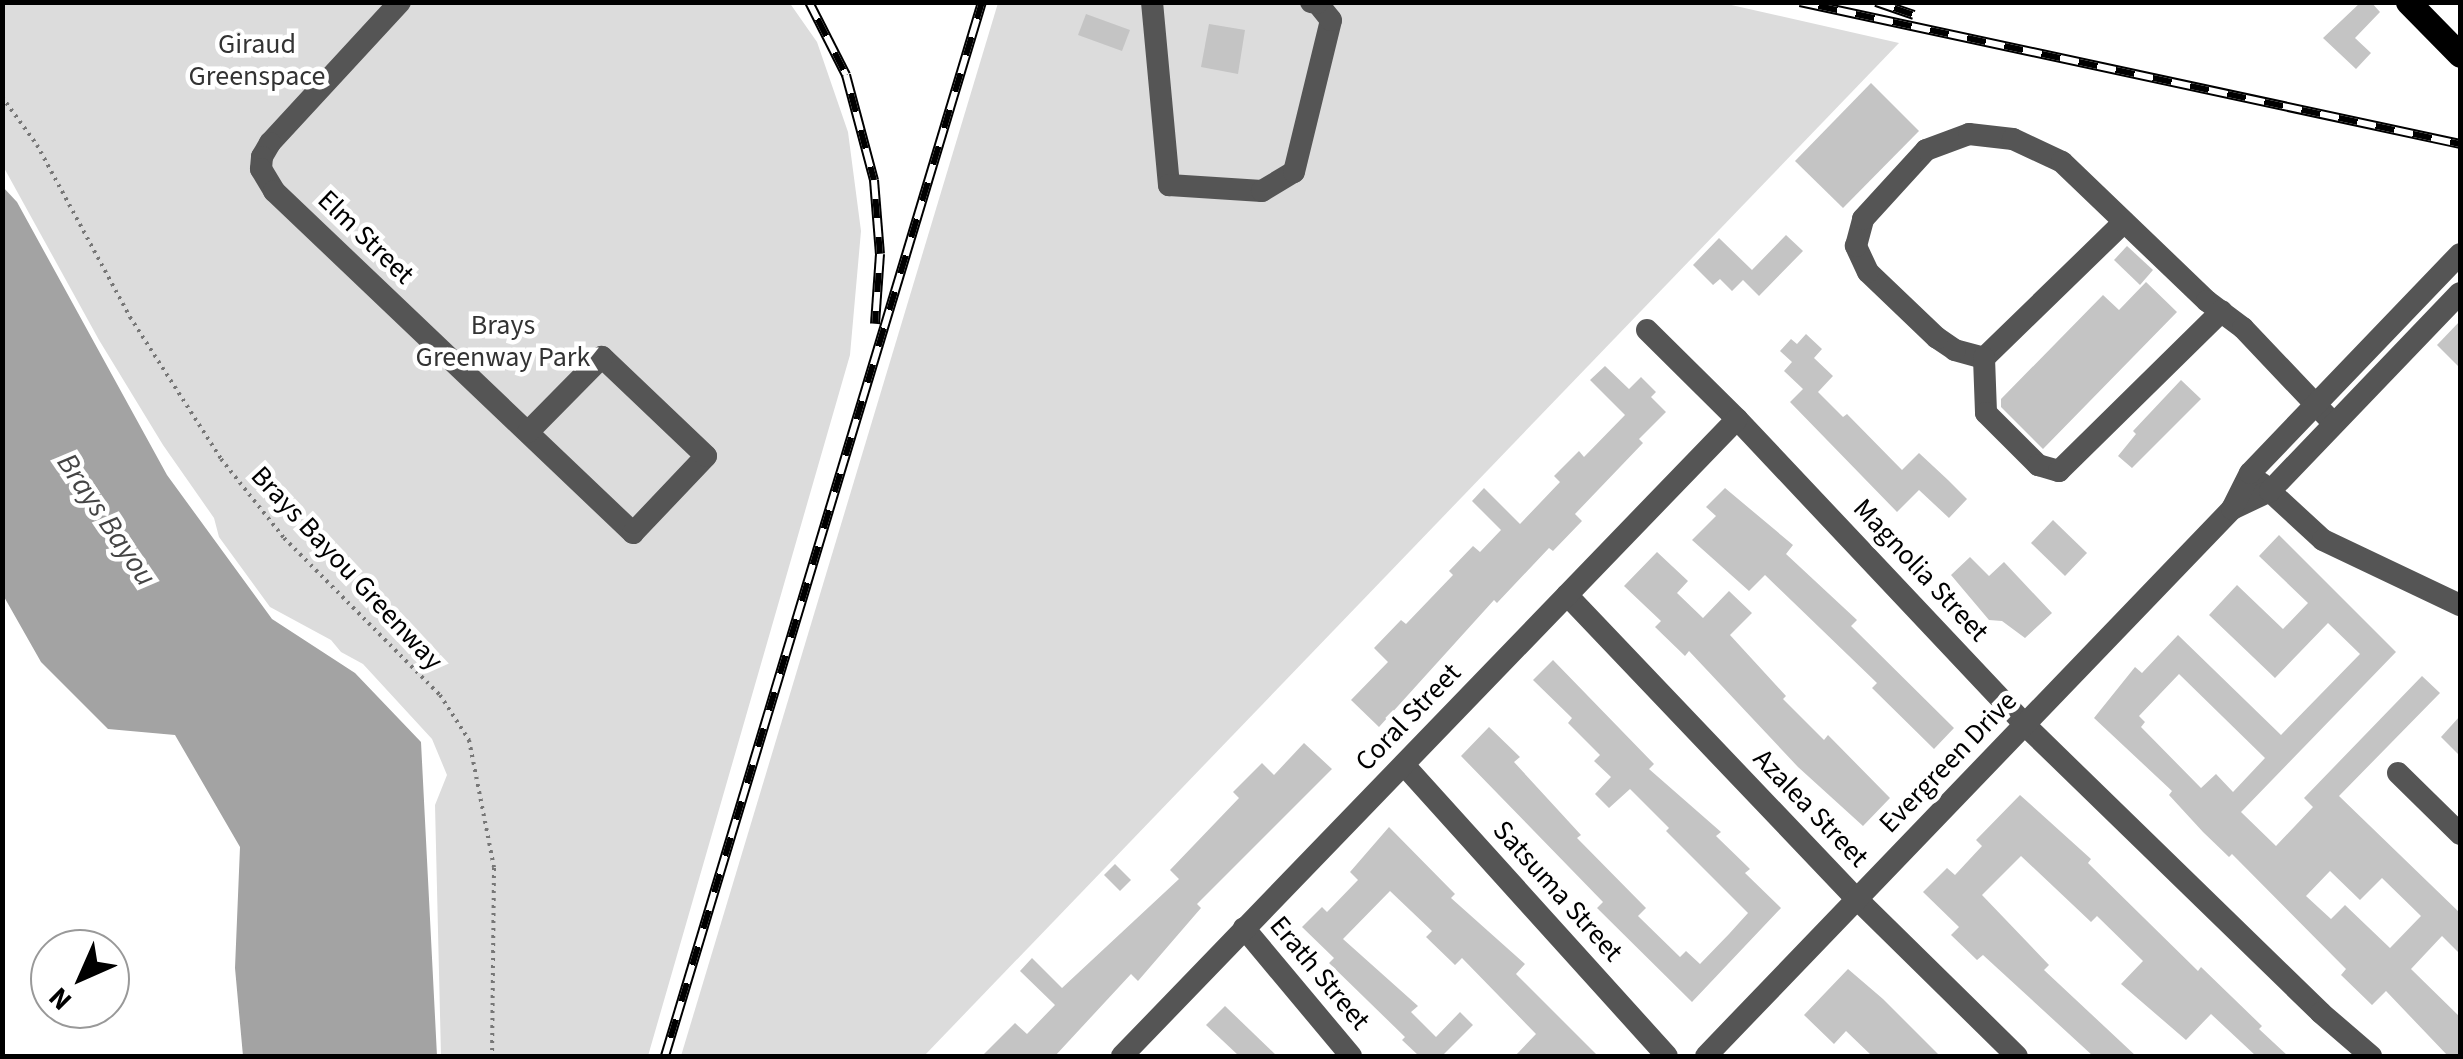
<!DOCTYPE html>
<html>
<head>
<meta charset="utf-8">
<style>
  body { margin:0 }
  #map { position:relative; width:2463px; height:1059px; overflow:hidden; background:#fff; font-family:"Source Sans 3",sans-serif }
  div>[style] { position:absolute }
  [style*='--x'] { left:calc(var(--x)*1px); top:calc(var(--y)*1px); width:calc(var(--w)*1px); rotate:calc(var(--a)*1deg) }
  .green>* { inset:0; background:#dcdcdc }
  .water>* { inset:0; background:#a3a3a3 }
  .building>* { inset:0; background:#c4c4c4 }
  .path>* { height:4px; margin-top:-2px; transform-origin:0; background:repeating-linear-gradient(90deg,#777 0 2.5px,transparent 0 7.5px) }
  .minor>* { height:22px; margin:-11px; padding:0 11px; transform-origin:11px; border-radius:11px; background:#555 }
  .major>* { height:25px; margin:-12.5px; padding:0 12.5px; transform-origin:12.5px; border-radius:12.5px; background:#000 }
  .rail>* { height:10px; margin-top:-5px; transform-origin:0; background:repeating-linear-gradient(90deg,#fff 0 19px,#000 0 38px); box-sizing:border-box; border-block:2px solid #000 }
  span { translate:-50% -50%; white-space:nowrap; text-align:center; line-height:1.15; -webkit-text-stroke:9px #fff; paint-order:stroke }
  .park-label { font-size:28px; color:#333 }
  .street-label { font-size:28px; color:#000 }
  .water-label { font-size:30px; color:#444; font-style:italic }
  .frame { position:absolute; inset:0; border:5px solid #000; pointer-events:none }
  .north { position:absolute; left:30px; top:929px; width:100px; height:100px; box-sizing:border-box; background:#fff; border:2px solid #999; border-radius:50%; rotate:225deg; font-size:28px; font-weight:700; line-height:40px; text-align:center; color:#000 }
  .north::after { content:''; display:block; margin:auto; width:35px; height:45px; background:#000; clip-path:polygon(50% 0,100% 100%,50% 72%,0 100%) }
</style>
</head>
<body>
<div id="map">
  <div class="green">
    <div style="clip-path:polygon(789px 2px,817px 42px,848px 132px,861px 231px,850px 355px,648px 1056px,441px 1056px,435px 805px,447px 775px,432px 739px,363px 664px,341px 652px,331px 640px,270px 607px,219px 537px,214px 518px,163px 445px,99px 340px,3px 166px,2px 3px)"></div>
    <div style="clip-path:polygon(1718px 2px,1899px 43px,924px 1056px,681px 1056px,998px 3px)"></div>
  </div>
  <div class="water">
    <div style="clip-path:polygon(2px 186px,17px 202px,167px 475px,272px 619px,355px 673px,421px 742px,437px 1056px,243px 1056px,235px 968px,240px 847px,175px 735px,108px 729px,41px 662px,3px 595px)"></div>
  </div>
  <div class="building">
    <div style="clip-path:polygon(2361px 2px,2371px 2px,2380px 12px,2355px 38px,2371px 53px,2356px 69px,2323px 38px)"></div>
    <div style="clip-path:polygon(1086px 14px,1130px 30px,1122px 51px,1078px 35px)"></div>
    <div style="clip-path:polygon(1209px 24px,1245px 30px,1238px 74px,1201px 67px)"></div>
    <div style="clip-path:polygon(1871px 83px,1919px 131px,1843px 208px,1795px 161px)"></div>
    <div style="clip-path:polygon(1786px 235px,1803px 251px,1759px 296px,1743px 280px,1732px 291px,1720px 279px,1713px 285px,1693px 265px,1719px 238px,1752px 270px)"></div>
    <div style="clip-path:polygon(2127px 246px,2153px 270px,2140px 285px,2114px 260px)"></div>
    <div style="clip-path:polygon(2146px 282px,2177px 312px,2043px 449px,2001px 407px,2001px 399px,2103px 295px,2119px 310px)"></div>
    <div style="clip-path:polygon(2460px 321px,2460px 368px,2437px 345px)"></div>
    <div style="clip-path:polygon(1806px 334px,1822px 349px,1814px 358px,1833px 376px,1818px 392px,1843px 417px,1847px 414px,1902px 470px,1919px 453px,1948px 480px,1967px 499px,1949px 518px,1919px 490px,1897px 512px,1790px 402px,1803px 389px,1784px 371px,1792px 362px,1780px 351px,1791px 339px,1797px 344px)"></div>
    <div style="clip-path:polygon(1605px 366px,1629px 389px,1641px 377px,1656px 392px,1651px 397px,1666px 412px,1639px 439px,1643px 443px,1575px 514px,1582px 521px,1553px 551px,1549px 548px,1497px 603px,1494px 600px,1379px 727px,1351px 700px,1388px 662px,1374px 648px,1401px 620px,1406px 624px,1453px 575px,1449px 571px,1473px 546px,1480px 552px,1501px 530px,1472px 501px,1484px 488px,1520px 524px,1560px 482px,1554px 476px,1579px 451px,1584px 457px,1625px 415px,1590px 380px)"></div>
    <div style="clip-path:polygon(2181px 380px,2201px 399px,2132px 468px,2118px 456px,2136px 434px,2133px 431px)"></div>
    <div style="clip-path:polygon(1725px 488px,1793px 545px,1786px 554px,1857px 620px,1851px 626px,1954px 728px,1934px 749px,1872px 688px,1877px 683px,1765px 575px,1749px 591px,1692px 540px,1716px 516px,1706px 507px)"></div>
    <div style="clip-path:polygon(2053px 520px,2087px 553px,2065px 576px,2031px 543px)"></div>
    <div style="clip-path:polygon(evenodd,2279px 535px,2396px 652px,2241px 812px,2276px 846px,2313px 807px,2304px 798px,2422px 676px,2440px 693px,2339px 796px,2460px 913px,2460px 954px,2442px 936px,2411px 969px,2460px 1017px,2460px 1056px,2448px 1056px,2386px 991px,2372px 1005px,2341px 975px,2346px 969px,2232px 854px,2229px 857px,2203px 832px,2169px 795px,2172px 791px,2094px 718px,2135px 667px,2142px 673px,2178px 635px,2281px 735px,2360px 654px,2328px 623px,2275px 678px,2209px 615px,2237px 585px,2283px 629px,2308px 603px,2259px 556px,2279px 535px,2179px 674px,2265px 758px,2233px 792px,2216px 774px,2201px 788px,2141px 727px,2145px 722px,2139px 716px,2179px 674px,2279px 535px,2330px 871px,2360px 900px,2382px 878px,2421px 916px,2390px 948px,2345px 905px,2331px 919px,2306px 896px,2330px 871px)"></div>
    <div style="clip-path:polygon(1657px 552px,1688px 581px,1677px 593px,1703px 618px,1729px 591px,1752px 613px,1730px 635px,1786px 696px,1783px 699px,1824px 740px,1828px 735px,1890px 798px,1863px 826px,1798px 767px,1689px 651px,1685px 656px,1655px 627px,1661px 621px,1624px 586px)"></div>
    <div style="clip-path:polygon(1970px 557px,1989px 576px,2004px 562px,2052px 613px,2025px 638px,2002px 621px,1989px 620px,1951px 575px)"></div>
    <div style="clip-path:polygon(1553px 660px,1654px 764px,1649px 769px,1721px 832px,1716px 836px,1750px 869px,1745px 873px,1781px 908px,1692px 1002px,1597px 908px,1603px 902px,1461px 756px,1489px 727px,1520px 757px,1514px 762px,1581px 835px,1577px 838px,1646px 908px,1638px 916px,1680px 957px,1686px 951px,1700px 964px,1729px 934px,1748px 913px,1666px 831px,1669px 828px,1630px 789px,1609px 808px,1595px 794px,1611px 777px,1594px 761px,1600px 755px,1568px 723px,1572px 718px,1533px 680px)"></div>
    <div style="clip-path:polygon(2460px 716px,2460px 756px,2441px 737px)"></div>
    <div style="clip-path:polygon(1304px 743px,1332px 769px,1197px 904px,1201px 908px,1138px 981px,1131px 974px,1055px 1056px,982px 1056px,1015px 1023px,1027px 1034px,1055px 1005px,1020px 971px,1032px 958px,1062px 988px,1179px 879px,1170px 870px,1239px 798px,1233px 792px,1262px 763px,1274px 775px)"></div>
    <div style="clip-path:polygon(2020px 795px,2091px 859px,2088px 863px,2198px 971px,2201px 967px,2262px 1026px,2259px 1029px,2288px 1056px,2256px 1056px,2211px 1014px,2186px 1040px,2121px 984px,2143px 961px,2097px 916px,2091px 922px,2021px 856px,1982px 895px,2049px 965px,2044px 970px,2136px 1056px,2093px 1056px,1983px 955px,1977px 960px,1951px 935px,1959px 927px,1923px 892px,1947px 868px,1955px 875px,1982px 846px,1976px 840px)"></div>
    <div style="clip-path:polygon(1389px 827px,1455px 894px,1451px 898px,1525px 964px,1516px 974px,1598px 1056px,1515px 1056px,1536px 1034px,1462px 958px,1455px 965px,1426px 937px,1432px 931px,1390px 891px,1343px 939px,1418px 1006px,1411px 1012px,1436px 1037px,1460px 1012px,1473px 1025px,1442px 1056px,1419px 1056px,1402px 1040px,1405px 1037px,1329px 963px,1334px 958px,1302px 927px,1322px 907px,1327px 912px,1358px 880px,1350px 872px)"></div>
    <div style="clip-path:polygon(1115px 864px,1131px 880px,1120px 891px,1104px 875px)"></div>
    <div style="clip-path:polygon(1848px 969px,1883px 999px,1940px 1056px,1872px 1056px,1846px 1031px,1834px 1044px,1804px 1015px)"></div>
    <div style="clip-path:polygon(1225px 1006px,1277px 1056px,1239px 1056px,1206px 1025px)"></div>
  </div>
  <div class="path">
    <div style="--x:2;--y:97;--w:59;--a:53.9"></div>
    <div style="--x:37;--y:145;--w:196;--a:61.6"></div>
    <div style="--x:130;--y:317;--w:169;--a:57.3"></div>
    <div style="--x:221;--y:459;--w:101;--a:51.4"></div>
    <div style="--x:284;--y:538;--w:221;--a:45.2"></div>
    <div style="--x:440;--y:695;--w:54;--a:57.2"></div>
    <div style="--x:469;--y:740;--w:130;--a:78.9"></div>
    <div style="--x:494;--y:868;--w:188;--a:90.6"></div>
  </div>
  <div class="minor">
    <div style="--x:400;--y:2;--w:192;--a:132.7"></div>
    <div style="--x:270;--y:143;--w:16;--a:120"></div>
    <div style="--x:262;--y:157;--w:12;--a:95"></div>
    <div style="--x:261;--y:169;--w:26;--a:59"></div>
    <div style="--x:274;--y:191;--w:496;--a:43.6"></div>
    <div style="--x:633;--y:533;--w:106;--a:-46.5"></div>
    <div style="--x:706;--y:456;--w:144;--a:-136.4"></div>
    <div style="--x:602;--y:357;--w:105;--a:134.6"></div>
    <div style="--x:1152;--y:2;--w:184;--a:84.7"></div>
    <div style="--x:1169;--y:185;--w:93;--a:3.7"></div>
    <div style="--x:1262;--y:191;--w:37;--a:-31"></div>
    <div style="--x:1294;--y:172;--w:156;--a:-76.3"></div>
    <div style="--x:1331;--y:20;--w:22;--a:-129"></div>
    <div style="--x:1317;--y:3;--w:6;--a:-171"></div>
    <div style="--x:2124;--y:222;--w:195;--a:135.8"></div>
    <div style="--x:1984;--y:358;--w:30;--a:-165"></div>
    <div style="--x:1955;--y:350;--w:22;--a:-146"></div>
    <div style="--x:1937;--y:338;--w:95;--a:-136.3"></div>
    <div style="--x:1868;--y:272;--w:29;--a:-115"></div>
    <div style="--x:1856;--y:246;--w:28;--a:-75"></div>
    <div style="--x:1863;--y:219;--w:93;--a:-47.6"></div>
    <div style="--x:1926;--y:150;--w:46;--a:-20.4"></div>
    <div style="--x:1969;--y:134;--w:44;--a:6.5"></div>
    <div style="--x:2013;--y:139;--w:54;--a:25.1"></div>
    <div style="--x:2062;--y:162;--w:201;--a:43.8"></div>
    <div style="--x:2207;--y:301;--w:45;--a:36.9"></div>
    <div style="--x:2243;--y:328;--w:132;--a:46.5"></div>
    <div style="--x:1647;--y:330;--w:127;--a:44.7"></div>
    <div style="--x:1737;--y:419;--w:420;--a:46.7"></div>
    <div style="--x:2025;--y:725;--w:413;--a:44.2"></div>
    <div style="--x:2321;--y:1013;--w:66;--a:40.7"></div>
    <div style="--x:1984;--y:358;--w:55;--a:87.9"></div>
    <div style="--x:1986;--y:413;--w:74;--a:45"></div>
    <div style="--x:2038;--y:465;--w:22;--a:16"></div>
    <div style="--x:2059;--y:471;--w:228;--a:-44.5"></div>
    <div style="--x:2261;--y:483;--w:84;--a:42.6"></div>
    <div style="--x:2323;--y:540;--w:152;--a:25.4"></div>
    <div style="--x:2232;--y:509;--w:42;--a:-25.3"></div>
    <div style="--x:2270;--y:491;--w:274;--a:-46.2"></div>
    <div style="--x:1567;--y:595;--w:420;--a:46.4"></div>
    <div style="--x:1857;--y:899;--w:224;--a:44.5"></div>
    <div style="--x:1404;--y:765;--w:392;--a:47.9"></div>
    <div style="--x:2398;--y:773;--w:87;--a:44.5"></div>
    <div style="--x:1244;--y:928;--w:167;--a:50.1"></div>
    <div style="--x:1122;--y:1056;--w:885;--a:-46.01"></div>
    <div style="--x:1706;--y:1056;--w:759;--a:-46.12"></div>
    <div style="--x:2232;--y:509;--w:40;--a:-63.4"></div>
    <div style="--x:2250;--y:473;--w:303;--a:-46.2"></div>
  </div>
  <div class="major">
    <div style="--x:2408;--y:2;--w:74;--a:45.5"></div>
  </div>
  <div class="rail">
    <div style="--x:809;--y:2;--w:82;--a:63.1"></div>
    <div style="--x:846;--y:75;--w:109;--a:75.1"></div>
    <div style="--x:874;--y:180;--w:74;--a:85.4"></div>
    <div style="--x:880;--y:254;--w:70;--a:94.1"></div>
    <div style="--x:1800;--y:2;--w:675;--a:12.14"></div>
    <div style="--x:1876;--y:2;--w:40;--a:18.9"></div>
    <div style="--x:665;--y:1056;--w:1101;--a:-73.26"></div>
  </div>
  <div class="park-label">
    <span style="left:257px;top:60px">Giraud<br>Greenspace</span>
    <span style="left:503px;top:341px">Brays<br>Greenway Park</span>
  </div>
  <div class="street-label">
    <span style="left:366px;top:237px;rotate:44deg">Elm Street</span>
    <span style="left:347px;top:568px;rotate:47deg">Brays Bayou Greenway</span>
    <span style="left:1921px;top:570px;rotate:47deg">Magnolia Street</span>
    <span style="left:1408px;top:717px;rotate:-46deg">Coral Street</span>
    <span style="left:1948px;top:762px;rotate:-46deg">Evergreen Drive</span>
    <span style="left:1811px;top:808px;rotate:46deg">Azalea Street</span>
    <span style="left:1558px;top:891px;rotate:48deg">Satsuma Street</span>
    <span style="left:1320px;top:973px;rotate:50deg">Erath Street</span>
  </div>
  <div class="water-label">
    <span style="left:106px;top:520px;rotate:56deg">Brays Bayou</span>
  </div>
  <div class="frame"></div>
  <div class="north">N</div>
</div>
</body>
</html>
